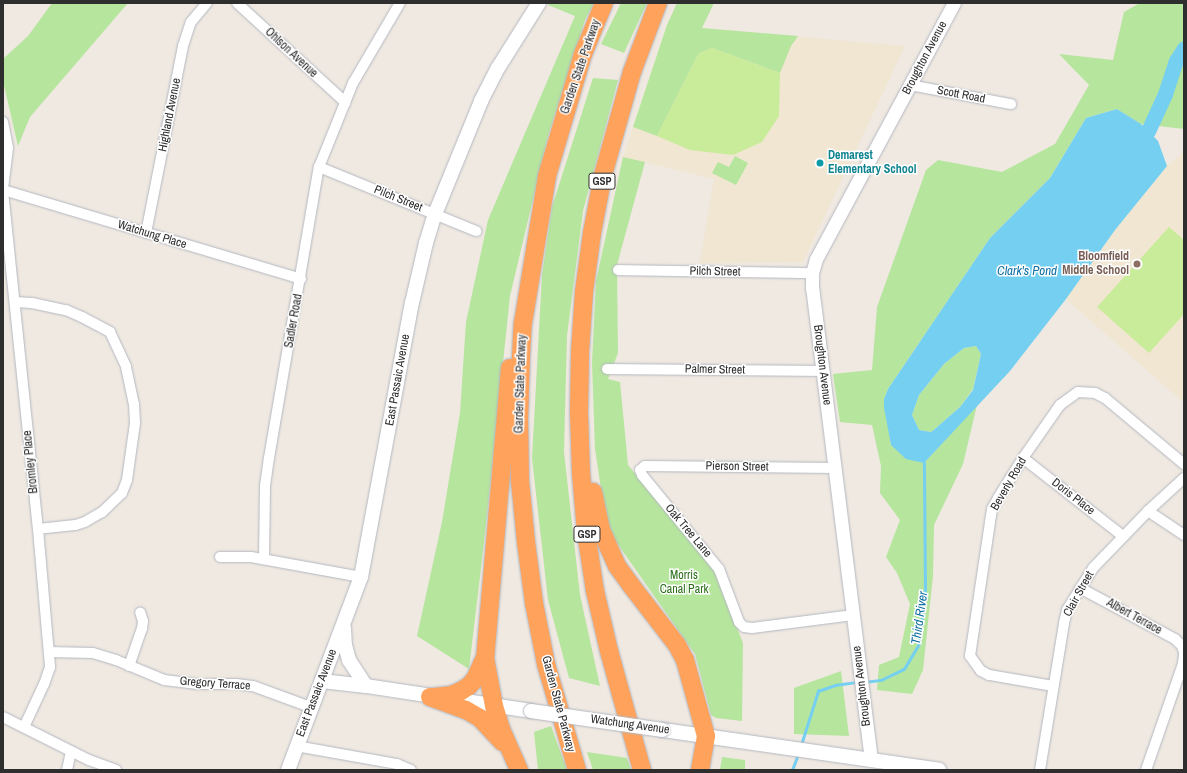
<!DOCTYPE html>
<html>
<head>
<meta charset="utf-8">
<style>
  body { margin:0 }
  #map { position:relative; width:1187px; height:773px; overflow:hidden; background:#efe9e1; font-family:"Archivo Narrow",sans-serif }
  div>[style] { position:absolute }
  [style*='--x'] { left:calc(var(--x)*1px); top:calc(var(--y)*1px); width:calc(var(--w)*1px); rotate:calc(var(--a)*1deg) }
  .education>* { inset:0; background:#f0e6d1 }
  .green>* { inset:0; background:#b6e59e }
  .pitch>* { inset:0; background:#c9ec9a }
  .water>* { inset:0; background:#75cff0 }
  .stream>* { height:2.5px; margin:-1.25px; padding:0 1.25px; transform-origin:1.25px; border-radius:1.25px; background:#75cff0 }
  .river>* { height:15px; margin:-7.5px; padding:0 7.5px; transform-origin:7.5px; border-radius:7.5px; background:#75cff0 }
  .roads { filter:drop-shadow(0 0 1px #b4b7c1) drop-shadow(0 0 1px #b4b7c1) }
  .minor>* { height:10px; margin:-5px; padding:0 5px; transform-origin:5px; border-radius:5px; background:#fff }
  .tertiary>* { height:13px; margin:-6.5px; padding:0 6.5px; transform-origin:6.5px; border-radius:6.5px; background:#fff }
  .secondary>* { height:14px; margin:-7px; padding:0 7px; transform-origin:7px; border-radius:7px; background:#fff }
  .motorway>* { height:18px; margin:-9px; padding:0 9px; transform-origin:9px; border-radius:9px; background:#ffa35c }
  .bridges { filter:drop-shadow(0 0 1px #b4b7c1) drop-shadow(0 0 1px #b4b7c1) }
  .secondary-bridge>* { height:14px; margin:-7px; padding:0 7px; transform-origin:7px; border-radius:7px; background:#fff }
  .dots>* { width:11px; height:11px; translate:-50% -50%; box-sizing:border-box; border:2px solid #fff; border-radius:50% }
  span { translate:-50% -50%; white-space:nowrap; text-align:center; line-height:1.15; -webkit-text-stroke:3px #fff; paint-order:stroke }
  .shield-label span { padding:1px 3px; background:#fff; border:1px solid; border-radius:3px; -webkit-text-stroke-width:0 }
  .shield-label { font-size:11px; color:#2e2e2e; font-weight:700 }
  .street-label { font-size:12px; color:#2e2e2e }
  .culture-label { font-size:12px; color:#0d838f; font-weight:700 }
  .left { translate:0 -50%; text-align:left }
  .education-label { font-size:12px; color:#785e54; font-weight:700 }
  .right { translate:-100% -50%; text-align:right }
  .park-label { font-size:12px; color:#2c6e1b }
  .water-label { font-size:13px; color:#0d6fa3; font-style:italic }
  .frame { position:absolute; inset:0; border:4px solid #2e2e2e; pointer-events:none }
</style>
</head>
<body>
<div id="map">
  <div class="education">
    <div style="clip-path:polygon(667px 25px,905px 46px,803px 262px,700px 263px,714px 179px,623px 157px)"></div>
    <div style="clip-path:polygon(1184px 152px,1184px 403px,1066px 299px,1115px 230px,1167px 166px)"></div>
  </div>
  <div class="green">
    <div style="clip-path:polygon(52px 3px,128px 3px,30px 117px,18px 146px,3px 81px,3px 59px,28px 36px)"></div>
    <div style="clip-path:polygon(550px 3px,594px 3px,585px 20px,548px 136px,510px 296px,484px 543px,469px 669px,417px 636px,442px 522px,460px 413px,466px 322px,488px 220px,575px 16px,548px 5px)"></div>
    <div style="clip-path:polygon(621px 3px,647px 3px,624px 53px,601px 44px)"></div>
    <div style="clip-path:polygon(677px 3px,714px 3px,702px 28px,798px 36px,791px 46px,780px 73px,712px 48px,699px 53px,657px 136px,633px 127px,667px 25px)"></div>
    <div style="clip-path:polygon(1140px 3px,1184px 3px,1184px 129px,1141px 124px,1117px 109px,1086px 118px,1050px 178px,990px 238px,888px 389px,884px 399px,891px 445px,924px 463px,977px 405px,963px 464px,934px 525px,933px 576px,923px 670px,912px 694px,877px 690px,879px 665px,899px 657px,910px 604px,897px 573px,886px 557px,900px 520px,880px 493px,881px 466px,872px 425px,840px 422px,833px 374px,872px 370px,877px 307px,926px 170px,938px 160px,1002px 172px,1055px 144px,1089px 85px,1059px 54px,1113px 60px,1124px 12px)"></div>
    <div style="clip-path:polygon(593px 78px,618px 80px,583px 211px,567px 336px,564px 452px,580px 595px,600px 686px,569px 678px,548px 600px,532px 458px,542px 275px,552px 207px)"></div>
    <div style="clip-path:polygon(735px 156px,748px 163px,736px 185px,712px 173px,718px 162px,729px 167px)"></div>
    <div style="clip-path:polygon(623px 157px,645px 162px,617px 265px,618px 353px,608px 379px,620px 382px,628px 465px,713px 568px,743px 643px,742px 721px,716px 718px,711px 715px,695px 654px,607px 529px,595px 449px,592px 363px,596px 281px)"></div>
    <div style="clip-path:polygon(976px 346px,981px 354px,973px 389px,960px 407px,936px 428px,931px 432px,919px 430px,912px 415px,919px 395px,944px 364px,964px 348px)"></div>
    <div style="clip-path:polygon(841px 671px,849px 736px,794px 734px,794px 688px)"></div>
    <div style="clip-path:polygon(551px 726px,567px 770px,538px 770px,534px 732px)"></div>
    <div style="clip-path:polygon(587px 752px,627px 758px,631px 770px,593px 770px)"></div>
    <div style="clip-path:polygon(722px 757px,745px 760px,745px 770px,720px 770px)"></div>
  </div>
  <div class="pitch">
    <div style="clip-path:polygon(712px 48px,780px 73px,779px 116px,762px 142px,733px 155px,690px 150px,657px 136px,699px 53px)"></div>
    <div style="clip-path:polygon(1169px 227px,1184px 240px,1184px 314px,1149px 353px,1097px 307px)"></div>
  </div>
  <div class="water">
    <div style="clip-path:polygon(evenodd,1117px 109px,1141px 124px,1158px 141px,1167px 166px,1115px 230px,1066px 299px,1010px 371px,924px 463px,906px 459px,891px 445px,884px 408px,884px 399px,888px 389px,990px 238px,1050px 178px,1086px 118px,1117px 109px,976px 346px,981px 354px,973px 390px,960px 407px,936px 428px,931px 432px,919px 430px,912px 415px,919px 395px,944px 364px,964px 348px,976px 346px)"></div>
  </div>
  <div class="stream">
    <div style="--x:864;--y:682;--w:17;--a:-7"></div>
    <div style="--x:881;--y:680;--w:25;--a:-26"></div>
    <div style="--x:904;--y:669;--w:29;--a:-59"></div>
    <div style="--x:919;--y:644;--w:55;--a:-83.8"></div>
    <div style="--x:925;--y:589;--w:126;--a:-90.5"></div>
    <div style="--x:801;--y:745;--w:57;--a:-72.5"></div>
    <div style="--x:818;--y:691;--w:18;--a:-19"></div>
    <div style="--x:835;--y:685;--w:22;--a:-8"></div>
    <div style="--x:792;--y:770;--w:17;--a:-69"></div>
  </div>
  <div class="river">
    <div style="--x:1148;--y:131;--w:41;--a:-65.3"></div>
    <div style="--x:1165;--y:94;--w:35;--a:-72"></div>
    <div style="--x:1176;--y:61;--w:15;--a:-58"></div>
  </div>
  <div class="roads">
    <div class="minor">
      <div style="--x:237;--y:3;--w:147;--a:42.5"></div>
      <div style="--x:910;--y:85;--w:103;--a:10.7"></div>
      <div style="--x:3;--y:122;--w:26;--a:79"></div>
      <div style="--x:8;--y:148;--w:41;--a:97"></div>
      <div style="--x:319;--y:167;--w:170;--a:22.2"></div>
      <div style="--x:3;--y:190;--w:311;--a:16.6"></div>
      <div style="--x:3;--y:191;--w:340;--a:84.1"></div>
      <div style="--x:38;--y:529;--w:139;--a:85"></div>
      <div style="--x:50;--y:667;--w:18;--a:109"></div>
      <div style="--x:44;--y:684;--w:47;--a:114.9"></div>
      <div style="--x:146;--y:233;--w:191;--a:-78.8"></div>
      <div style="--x:183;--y:46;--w:25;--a:-72"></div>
      <div style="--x:191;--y:22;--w:25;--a:-50"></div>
      <div style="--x:618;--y:270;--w:194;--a:0.9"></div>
      <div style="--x:15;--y:302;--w:17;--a:3"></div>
      <div style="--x:32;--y:303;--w:35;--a:12"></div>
      <div style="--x:66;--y:310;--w:17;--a:24"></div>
      <div style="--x:82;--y:317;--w:32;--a:28"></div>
      <div style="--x:110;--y:332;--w:38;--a:65"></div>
      <div style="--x:126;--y:367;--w:38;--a:78"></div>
      <div style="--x:134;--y:404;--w:19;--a:87"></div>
      <div style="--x:135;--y:423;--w:58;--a:98"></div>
      <div style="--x:127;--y:480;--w:14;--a:111"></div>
      <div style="--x:122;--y:493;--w:28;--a:136"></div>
      <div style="--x:102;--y:512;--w:20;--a:150"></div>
      <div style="--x:85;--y:522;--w:10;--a:163"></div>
      <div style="--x:75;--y:525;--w:37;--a:174"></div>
      <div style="--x:607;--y:369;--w:216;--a:0.5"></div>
      <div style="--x:1023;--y:458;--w:127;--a:38"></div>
      <div style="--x:835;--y:468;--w:190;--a:-179.4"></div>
      <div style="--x:645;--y:466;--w:6;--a:141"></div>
      <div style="--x:640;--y:470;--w:5;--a:68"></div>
      <div style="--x:642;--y:475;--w:122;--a:50.7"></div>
      <div style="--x:719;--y:569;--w:57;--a:69.3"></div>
      <div style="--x:739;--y:622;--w:7;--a:45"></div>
      <div style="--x:744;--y:627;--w:8;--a:7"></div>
      <div style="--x:752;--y:628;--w:102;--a:-7.3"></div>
      <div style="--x:1148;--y:511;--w:43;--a:33.7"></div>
      <div style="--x:220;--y:557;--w:31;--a:0"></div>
      <div style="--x:251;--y:557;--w:112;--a:10.3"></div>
      <div style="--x:264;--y:559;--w:73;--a:-89.2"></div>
      <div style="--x:265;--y:486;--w:28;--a:-82"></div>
      <div style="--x:269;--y:458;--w:295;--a:-80.3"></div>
      <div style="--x:319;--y:167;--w:91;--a:-68"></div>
      <div style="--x:353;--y:83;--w:93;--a:-59.6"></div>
      <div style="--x:1080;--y:588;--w:108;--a:28.2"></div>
      <div style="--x:1175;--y:639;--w:10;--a:45"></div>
      <div style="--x:1182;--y:646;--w:6;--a:72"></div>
      <div style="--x:49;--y:652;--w:44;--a:1.3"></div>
      <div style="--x:93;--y:653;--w:24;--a:17"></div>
      <div style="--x:116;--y:660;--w:52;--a:22.6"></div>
      <div style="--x:164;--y:680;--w:34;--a:7"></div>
      <div style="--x:198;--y:684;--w:38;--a:0"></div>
      <div style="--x:236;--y:684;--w:17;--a:7"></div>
      <div style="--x:253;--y:686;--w:61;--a:20.2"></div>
      <div style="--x:129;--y:666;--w:39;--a:-71"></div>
      <div style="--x:142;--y:629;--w:8;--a:-83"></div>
      <div style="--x:143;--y:621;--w:9;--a:-108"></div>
      <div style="--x:1053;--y:686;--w:65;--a:-170.2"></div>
      <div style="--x:989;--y:675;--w:9;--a:-153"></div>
      <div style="--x:981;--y:671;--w:19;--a:-126"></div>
      <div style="--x:970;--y:656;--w:135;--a:-81.5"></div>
      <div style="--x:990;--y:522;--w:13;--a:-81"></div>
      <div style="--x:992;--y:509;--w:13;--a:-61"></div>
      <div style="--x:998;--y:498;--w:47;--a:-58"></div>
      <div style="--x:1023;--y:458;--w:65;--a:-55.1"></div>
      <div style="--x:1060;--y:405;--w:22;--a:-36"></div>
      <div style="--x:1078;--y:392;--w:17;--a:3"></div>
      <div style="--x:1095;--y:393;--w:11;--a:27"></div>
      <div style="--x:1105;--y:398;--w:103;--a:39.9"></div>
      <div style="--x:3;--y:717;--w:96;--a:26.6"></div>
      <div style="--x:89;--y:760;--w:29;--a:20"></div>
      <div style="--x:296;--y:746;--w:103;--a:10.1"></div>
      <div style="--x:397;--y:764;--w:15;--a:23"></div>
      <div style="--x:67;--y:770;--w:19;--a:-78"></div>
      <div style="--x:1040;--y:770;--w:149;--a:-80.7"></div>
      <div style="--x:1064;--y:623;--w:13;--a:-77"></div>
      <div style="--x:1067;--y:610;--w:49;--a:-58.2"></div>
      <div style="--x:1093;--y:568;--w:79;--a:-46"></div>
      <div style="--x:1148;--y:511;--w:49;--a:-42.5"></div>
      <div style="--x:1146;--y:770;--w:112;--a:-70.8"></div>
      <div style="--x:1183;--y:664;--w:9;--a:-84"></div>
    </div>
    <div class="tertiary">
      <div style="--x:871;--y:760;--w:475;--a:-97.1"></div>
      <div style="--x:812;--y:289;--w:16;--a:-90"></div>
      <div style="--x:812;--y:273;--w:15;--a:-74"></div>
      <div style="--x:816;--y:259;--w:291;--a:-61.7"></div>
    </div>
    <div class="secondary">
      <div style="--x:344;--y:628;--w:17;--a:87"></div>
      <div style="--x:345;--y:645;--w:16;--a:75"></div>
      <div style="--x:349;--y:660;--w:31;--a:57"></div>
      <div style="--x:322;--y:681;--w:44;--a:6.5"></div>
      <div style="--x:366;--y:686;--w:167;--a:8.6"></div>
      <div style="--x:663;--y:730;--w:279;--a:8.2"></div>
      <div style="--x:288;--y:770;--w:206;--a:-69.3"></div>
      <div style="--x:361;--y:577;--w:279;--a:-79.5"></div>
      <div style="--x:412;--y:303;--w:62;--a:-76.9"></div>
      <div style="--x:426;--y:243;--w:30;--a:-73"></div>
      <div style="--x:435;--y:214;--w:122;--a:-67.8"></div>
      <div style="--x:481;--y:101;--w:37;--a:-63"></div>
      <div style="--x:498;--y:68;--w:77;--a:-57.8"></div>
    </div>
    <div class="motorway">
      <div style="--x:510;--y:368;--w:291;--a:94.9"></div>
      <div style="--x:485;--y:658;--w:49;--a:79.4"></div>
      <div style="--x:494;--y:706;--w:24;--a:73"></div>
      <div style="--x:501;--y:729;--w:45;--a:66.3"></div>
      <div style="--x:593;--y:492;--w:39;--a:78"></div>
      <div style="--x:601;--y:530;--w:39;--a:66"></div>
      <div style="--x:617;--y:566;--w:22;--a:54"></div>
      <div style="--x:630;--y:584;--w:77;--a:52.4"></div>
      <div style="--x:677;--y:645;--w:17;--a:62"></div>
      <div style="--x:685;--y:660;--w:79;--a:74.6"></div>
      <div style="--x:706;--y:736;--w:35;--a:100"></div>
      <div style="--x:430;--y:697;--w:38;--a:20"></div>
      <div style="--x:466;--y:710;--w:16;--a:30"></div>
      <div style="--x:480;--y:718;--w:33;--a:47"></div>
      <div style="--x:433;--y:697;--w:18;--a:-6"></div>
      <div style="--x:451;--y:695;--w:11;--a:-22"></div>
      <div style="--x:461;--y:691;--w:9;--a:-32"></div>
      <div style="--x:469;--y:686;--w:9;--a:-49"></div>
      <div style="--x:475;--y:679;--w:23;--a:-65"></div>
      <div style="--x:577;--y:770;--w:110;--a:-106.3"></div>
      <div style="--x:546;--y:664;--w:62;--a:-101.1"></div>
      <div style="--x:534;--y:603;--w:62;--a:-97.5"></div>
      <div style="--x:526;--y:542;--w:61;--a:-95.6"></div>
      <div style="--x:520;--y:481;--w:61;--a:-90.9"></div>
      <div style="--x:519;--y:420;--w:64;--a:-88.2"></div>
      <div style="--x:521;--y:356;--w:33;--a:-87"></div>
      <div style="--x:523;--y:323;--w:149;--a:-80.7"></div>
      <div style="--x:547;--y:176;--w:127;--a:-73.6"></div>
      <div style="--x:583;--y:54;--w:55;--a:-67.6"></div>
      <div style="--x:642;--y:770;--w:123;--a:-105.5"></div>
      <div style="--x:609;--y:651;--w:62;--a:-103.1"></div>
      <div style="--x:595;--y:591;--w:60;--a:-98.7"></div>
      <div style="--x:586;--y:532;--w:59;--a:-94.8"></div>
      <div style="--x:581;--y:473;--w:61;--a:-91.9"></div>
      <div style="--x:579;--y:412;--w:60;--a:-89"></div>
      <div style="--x:580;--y:352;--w:60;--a:-86.2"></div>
      <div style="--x:584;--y:292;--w:60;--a:-82.3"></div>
      <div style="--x:592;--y:233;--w:59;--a:-79.3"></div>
      <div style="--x:603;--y:175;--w:107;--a:-74.3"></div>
      <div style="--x:632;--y:72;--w:74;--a:-69.4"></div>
    </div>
  </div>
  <div class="bridges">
    <div class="secondary-bridge">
      <div style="--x:531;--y:711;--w:133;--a:8.2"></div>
    </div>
  </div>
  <div class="dots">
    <div style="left:820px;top:163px;background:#0f9aa8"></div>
    <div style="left:1137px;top:264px;background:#8d6e63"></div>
  </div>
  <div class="shield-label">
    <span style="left:602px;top:181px">GSP</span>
    <span style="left:587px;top:534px">GSP</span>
  </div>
  <div class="street-label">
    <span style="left:291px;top:53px;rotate:43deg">Ohlson Avenue</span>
    <span style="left:925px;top:58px;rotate:-62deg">Broughton Avenue</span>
    <span style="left:581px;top:67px;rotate:-71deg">Garden State Parkway</span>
    <span style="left:961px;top:95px;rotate:11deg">Scott Road</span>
    <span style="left:170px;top:115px;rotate:-79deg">Highland Avenue</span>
    <span style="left:398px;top:199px;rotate:22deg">Pilch Street</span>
    <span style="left:152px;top:235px;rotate:17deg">Watchung Place</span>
    <span style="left:715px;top:272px;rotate:1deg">Pilch Street</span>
    <span style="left:294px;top:321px;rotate:-80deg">Sadler Road</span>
    <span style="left:822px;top:365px;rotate:83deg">Broughton Avenue</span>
    <span style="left:715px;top:370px;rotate:1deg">Palmer Street</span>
    <span style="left:398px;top:380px;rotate:-80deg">East Passaic Avenue</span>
    <span style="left:521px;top:384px;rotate:-88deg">Garden State Parkway</span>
    <span style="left:31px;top:462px;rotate:-96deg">Bromley Place</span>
    <span style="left:737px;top:467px;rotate:1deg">Pierson Street</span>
    <span style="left:1009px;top:484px;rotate:-60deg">Beverly Road</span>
    <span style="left:1073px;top:497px;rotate:38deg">Doris Place</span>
    <span style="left:688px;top:531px;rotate:50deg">Oak Tree Lane</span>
    <span style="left:1079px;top:594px;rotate:-61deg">Clair Street</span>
    <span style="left:1134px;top:617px;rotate:29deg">Albert Terrace</span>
    <span style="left:215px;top:684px;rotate:4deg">Gregory Terrace</span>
    <span style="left:862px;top:686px;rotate:-97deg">Broughton Avenue</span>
    <span style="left:317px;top:693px;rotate:-69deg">East Passaic Avenue</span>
    <span style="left:558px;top:704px;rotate:75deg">Garden State Parkway</span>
    <span style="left:630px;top:725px;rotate:8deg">Watchung Avenue</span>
  </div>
  <div class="culture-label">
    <span class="left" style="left:828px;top:163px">Demarest<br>Elementary School</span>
  </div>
  <div class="education-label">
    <span class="right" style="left:1129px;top:264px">Bloomfield<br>Middle School</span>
  </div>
  <div class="park-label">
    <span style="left:684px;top:583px">Morris<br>Canal Park</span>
  </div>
  <div class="water-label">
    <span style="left:1027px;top:271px">Clark's Pond</span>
    <span style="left:920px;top:618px;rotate:-82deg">Third River</span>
  </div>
  <div class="frame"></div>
</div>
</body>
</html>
